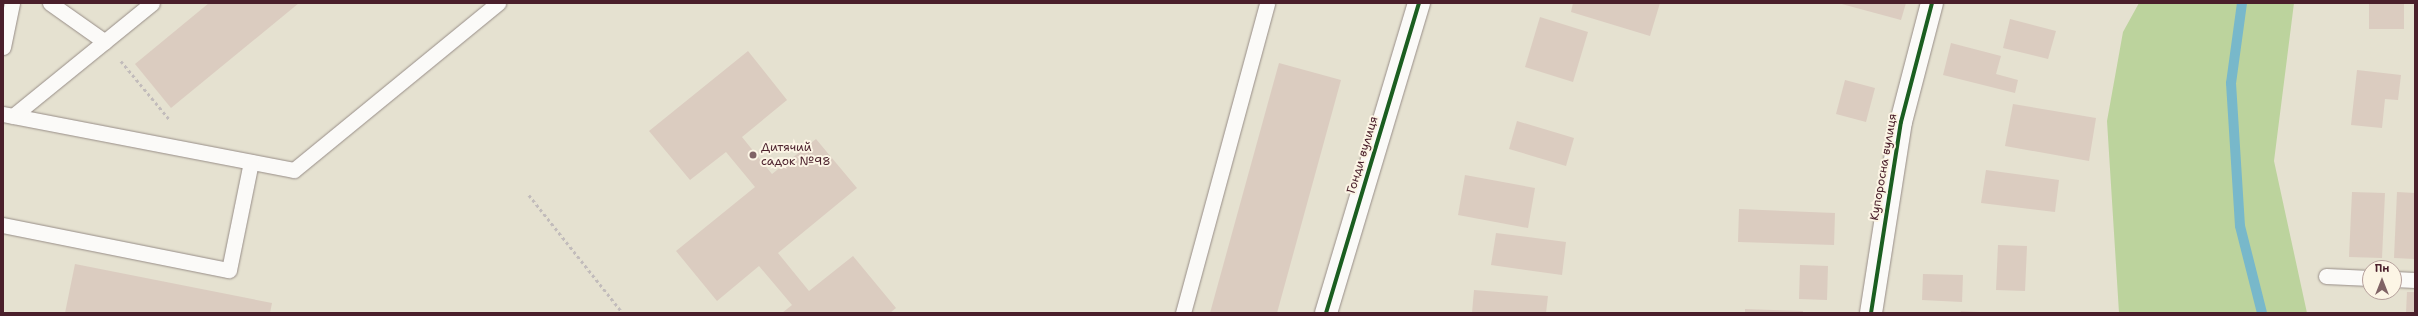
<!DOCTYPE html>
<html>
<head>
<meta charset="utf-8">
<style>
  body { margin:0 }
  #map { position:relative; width:2418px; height:316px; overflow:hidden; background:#e5e1d0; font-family:"Shantell Sans",sans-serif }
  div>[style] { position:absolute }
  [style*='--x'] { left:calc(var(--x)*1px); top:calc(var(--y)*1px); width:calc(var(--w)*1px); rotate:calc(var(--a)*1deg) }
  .green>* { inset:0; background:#bcd39d }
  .stream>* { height:10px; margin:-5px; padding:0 5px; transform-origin:5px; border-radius:5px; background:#78b8ca }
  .building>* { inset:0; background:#dbccc0 }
  .path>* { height:2.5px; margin-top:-1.25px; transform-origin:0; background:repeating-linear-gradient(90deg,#c2bcbb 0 3px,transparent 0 6px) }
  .roads { filter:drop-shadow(0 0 1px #978d87) drop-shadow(0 0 1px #978d87) }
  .service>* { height:15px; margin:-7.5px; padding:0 7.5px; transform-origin:7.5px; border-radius:7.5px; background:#fbfaf8 }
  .minor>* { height:22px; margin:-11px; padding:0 11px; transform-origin:11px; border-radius:11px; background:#fbfaf8 }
  .cycleway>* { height:4px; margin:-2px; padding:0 2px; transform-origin:2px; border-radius:2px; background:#1b5e20 }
  .dots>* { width:11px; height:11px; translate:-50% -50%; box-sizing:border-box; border:2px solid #fcf5e5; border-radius:50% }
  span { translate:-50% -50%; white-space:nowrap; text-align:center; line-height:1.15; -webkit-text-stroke:4px #fcf5e5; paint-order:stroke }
  .poi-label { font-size:12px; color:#4a1f2b }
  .left { translate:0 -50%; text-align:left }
  .street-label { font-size:12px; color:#4a1f2b }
  .frame { position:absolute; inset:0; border:4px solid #4a1f2b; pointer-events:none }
  .north { position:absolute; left:2362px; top:260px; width:40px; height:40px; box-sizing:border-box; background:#fcf5e5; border:1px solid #b59f9b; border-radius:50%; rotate:0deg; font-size:11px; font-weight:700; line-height:16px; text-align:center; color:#4a1f2b }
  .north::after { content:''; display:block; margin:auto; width:14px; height:18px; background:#806365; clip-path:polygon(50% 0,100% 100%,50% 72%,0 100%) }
</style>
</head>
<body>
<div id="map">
  <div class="green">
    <div style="clip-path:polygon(2139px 3px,2294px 3px,2274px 161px,2307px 313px,2119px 313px,2107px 121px,2123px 32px)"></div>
  </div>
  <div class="stream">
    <div style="--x:2242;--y:3;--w:81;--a:97.8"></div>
    <div style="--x:2231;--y:83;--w:143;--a:86.4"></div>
    <div style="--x:2240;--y:226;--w:90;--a:75.8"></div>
  </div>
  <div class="building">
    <div style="clip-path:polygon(209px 3px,299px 3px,171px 108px,135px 64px)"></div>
    <div style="clip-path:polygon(1573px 3px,1660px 3px,1650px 36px,1571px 12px)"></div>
    <div style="clip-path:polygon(1838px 3px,1906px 3px,1901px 20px)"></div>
    <div style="clip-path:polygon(2369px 3px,2404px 3px,2404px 29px,2369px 29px)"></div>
    <div style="clip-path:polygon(1540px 17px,1588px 32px,1573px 82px,1525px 67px)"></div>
    <div style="clip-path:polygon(2010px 19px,2056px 31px,2048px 59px,2003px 48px)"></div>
    <div style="clip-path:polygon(1951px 43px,2001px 56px,1996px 74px,2018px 80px,2015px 93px,1943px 75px)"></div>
    <div style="clip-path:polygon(748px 51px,787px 100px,742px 137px,772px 174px,816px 139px,857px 188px,778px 253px,809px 291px,853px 256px,896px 308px,890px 313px,782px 313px,792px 305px,759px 266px,717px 301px,676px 251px,755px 187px,726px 152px,690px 180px,649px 131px)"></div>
    <div style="clip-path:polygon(1279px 63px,1341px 80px,1277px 313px,1210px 313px)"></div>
    <div style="clip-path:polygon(2357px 70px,2401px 75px,2398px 100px,2385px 99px,2382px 128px,2351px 125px)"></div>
    <div style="clip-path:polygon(1845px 80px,1875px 88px,1866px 122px,1836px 114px)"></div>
    <div style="clip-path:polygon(2013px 104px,2096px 118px,2089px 161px,2005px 146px)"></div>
    <div style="clip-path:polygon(1517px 121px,1574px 138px,1566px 166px,1509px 149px)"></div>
    <div style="clip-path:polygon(1986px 170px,2059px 180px,2055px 212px,1981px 203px)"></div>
    <div style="clip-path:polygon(1465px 175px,1535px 188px,1528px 228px,1458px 215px)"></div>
    <div style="clip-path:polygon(2352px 192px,2385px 193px,2382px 258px,2349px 257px)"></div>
    <div style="clip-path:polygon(2397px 192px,2415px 193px,2415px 259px,2394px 258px)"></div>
    <div style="clip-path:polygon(1739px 209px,1835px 213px,1834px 245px,1738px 242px)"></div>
    <div style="clip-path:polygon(1496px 233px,1566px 242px,1562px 275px,1491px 265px)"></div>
    <div style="clip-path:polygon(1998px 245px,2027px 246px,2025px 291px,1996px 290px)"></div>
    <div style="clip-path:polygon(75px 264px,272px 303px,270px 313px,65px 313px)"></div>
    <div style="clip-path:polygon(1800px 265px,1828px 266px,1827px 300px,1799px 299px)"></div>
    <div style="clip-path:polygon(1923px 274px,1963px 275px,1962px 302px,1922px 300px)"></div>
    <div style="clip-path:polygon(1474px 290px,1548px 296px,1546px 313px,1472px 313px)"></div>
    <div style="clip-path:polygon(2407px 292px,2415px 292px,2415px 313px,2406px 313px)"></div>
    <div style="clip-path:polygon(1745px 309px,1803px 311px,1803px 313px,1745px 313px)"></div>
    <div style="clip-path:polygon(1961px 311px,1980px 312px,1980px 313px,1960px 313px)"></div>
  </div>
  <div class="path">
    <div style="--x:121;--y:61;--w:77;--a:50.3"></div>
    <div style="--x:529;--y:195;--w:151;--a:51.5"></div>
  </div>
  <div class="roads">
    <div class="service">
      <div style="--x:50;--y:3;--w:67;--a:35.3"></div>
      <div style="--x:3;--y:47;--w:45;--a:-78.4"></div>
      <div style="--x:3;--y:114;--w:296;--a:10.9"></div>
      <div style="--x:294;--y:170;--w:264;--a:-39.3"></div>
      <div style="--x:13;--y:116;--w:179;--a:-39.1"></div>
      <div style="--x:3;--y:225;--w:230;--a:11.3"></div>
      <div style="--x:229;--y:270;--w:110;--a:-78.5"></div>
      <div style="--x:2326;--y:276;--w:44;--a:2.6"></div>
      <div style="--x:2394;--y:279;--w:21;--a:3"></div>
      <div style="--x:1183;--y:313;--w:321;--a:-74.8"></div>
    </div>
    <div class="minor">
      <div style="--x:1326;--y:313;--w:324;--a:-73.3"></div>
      <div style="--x:1871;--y:313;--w:193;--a:-81.1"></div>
      <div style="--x:1901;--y:122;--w:123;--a:-75.4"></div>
    </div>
  </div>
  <div class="cycleway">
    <div style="--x:1326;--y:313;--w:324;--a:-73.3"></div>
    <div style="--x:1871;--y:313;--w:193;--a:-81.1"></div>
    <div style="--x:1901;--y:122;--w:123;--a:-75.4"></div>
  </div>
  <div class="dots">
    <div style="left:753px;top:155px;background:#806365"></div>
  </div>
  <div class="poi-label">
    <span class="left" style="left:761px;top:155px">Дитячий<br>садок №98</span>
  </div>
  <div class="street-label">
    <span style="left:1363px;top:155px;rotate:-73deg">Гонди вулиця</span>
    <span style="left:1884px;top:167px;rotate:-80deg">Купоросна вулиця</span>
  </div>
  <div class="frame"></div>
  <div class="north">Пн</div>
</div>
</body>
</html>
